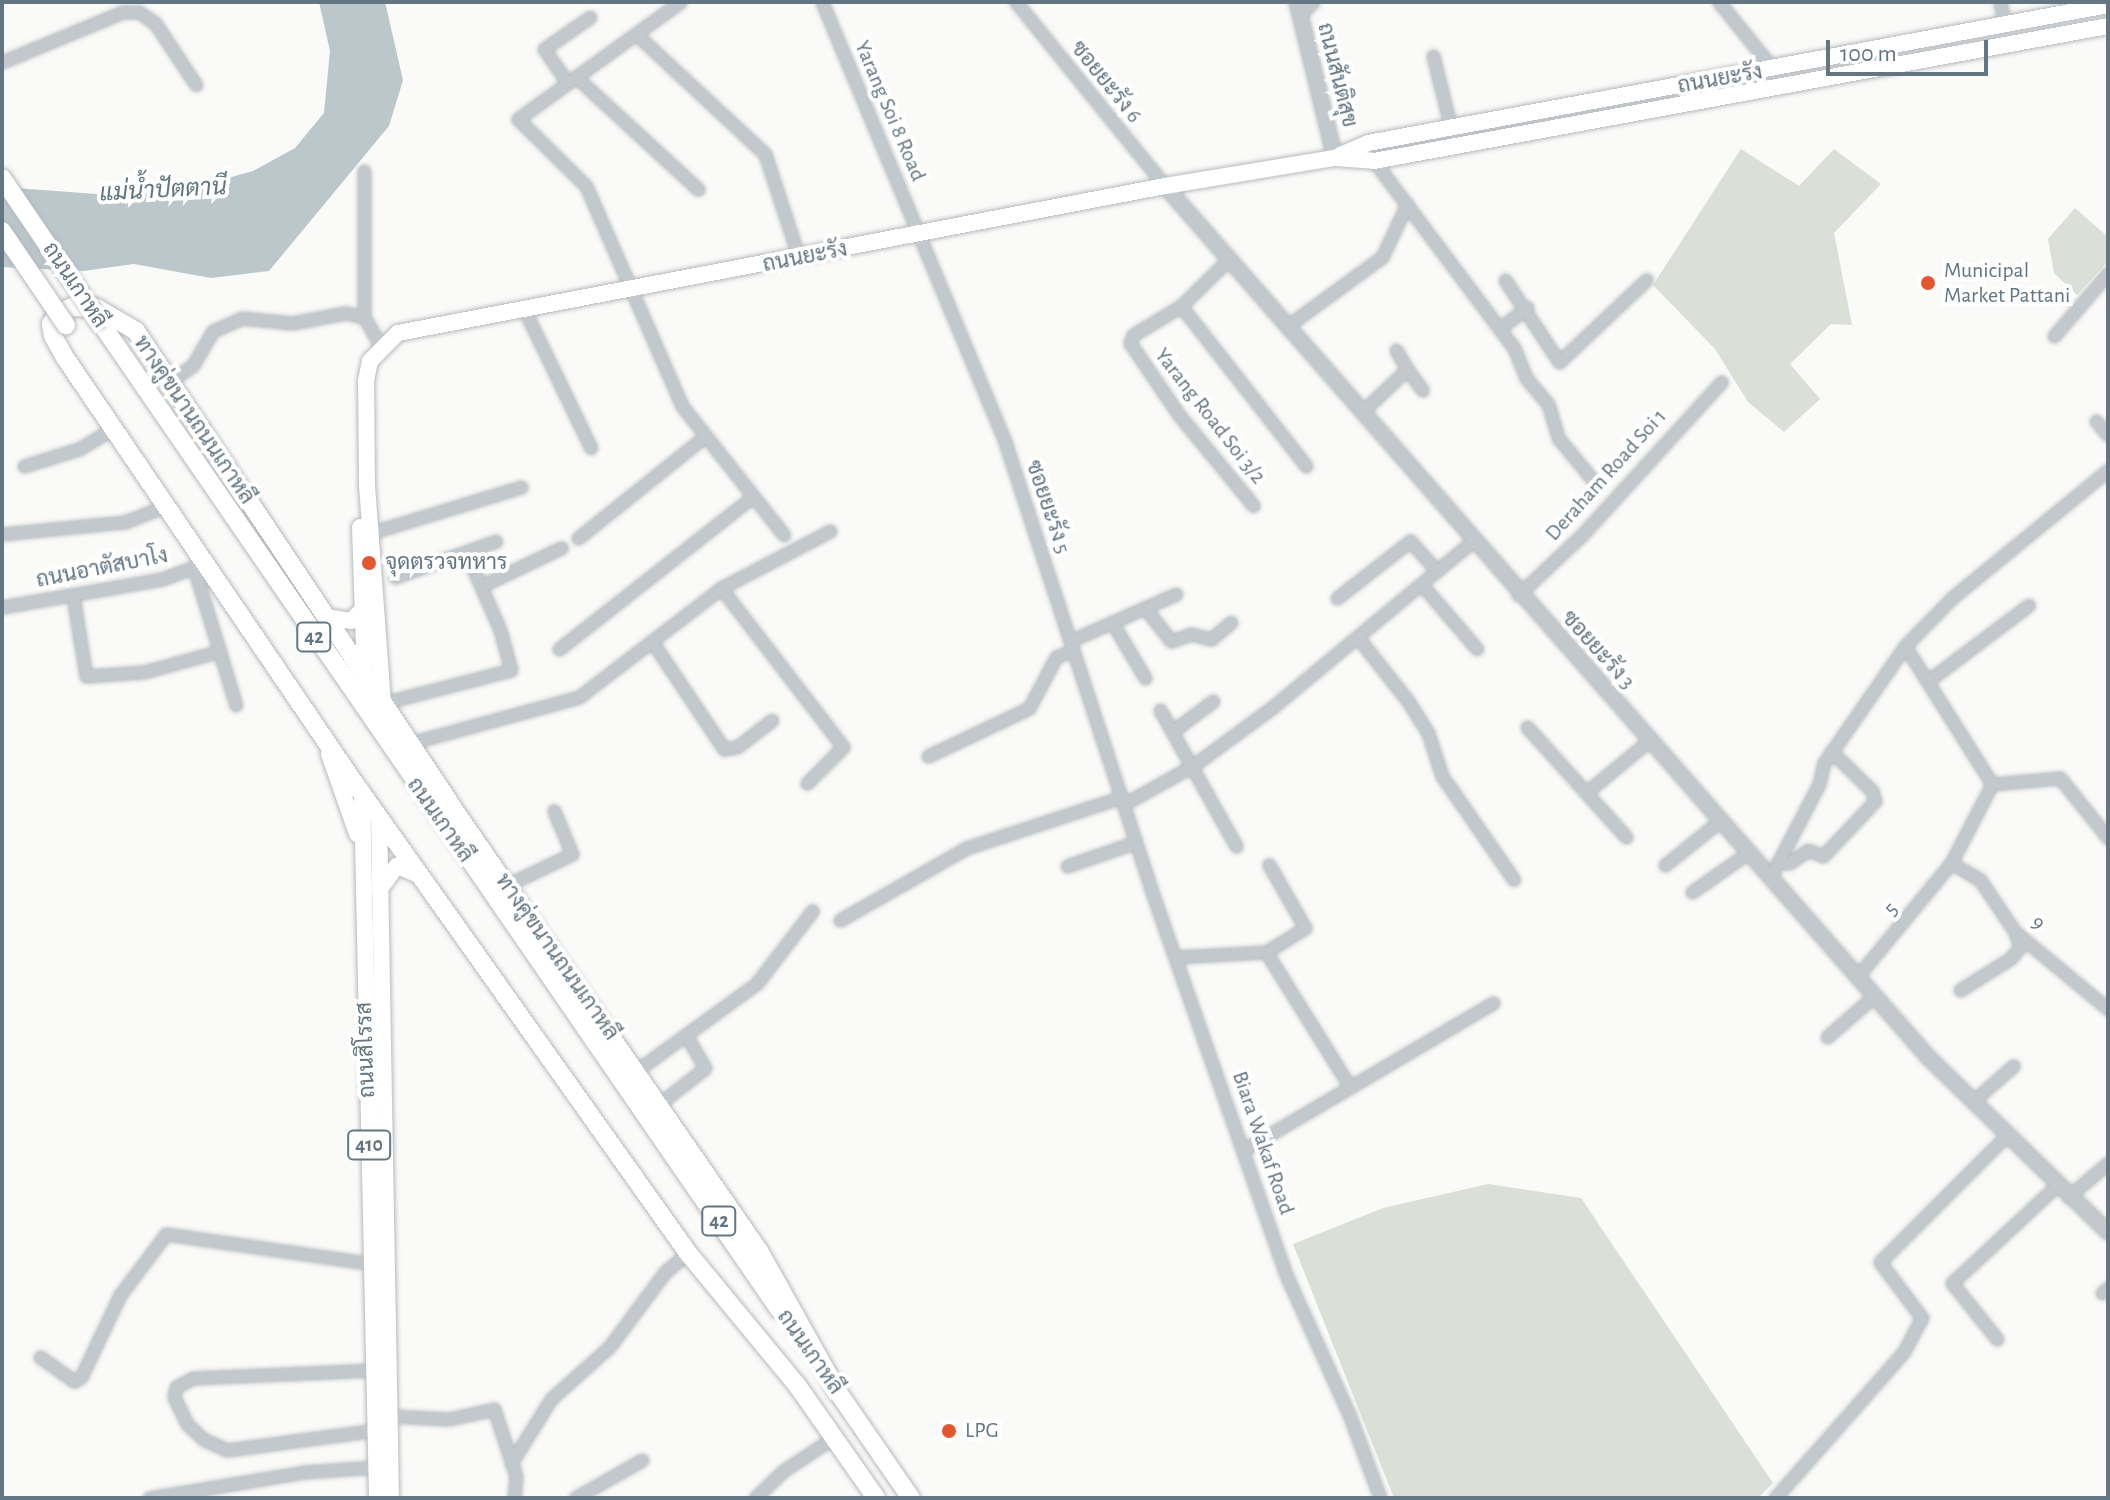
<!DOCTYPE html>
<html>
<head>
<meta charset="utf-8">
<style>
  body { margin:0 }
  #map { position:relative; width:2110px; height:1500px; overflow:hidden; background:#fafaf8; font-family:"Alegreya Sans",Sarabun,sans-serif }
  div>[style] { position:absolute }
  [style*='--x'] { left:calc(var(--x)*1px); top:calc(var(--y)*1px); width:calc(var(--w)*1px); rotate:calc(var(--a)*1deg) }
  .green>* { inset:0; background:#dadfd7 }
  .water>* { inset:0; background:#bbc7cb }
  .roads { filter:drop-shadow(0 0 2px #b5babe) drop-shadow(0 0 2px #b5babe) }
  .minor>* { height:11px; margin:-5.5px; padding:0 5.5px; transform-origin:5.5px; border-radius:5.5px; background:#c3c8cc }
  .tertiary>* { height:14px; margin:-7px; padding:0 7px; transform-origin:7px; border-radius:7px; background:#c3c8cc }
  .primary>* { height:16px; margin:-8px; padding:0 8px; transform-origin:8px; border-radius:8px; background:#fff }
  .trunk>* { height:18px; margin:-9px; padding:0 9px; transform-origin:9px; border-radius:9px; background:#fff }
  .bridges { filter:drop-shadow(0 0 2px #b4b9bd) drop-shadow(0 0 2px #b4b9bd) }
  .trunk-bridge>* { height:18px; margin:-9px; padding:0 9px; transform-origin:9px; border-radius:9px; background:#fff }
  .dots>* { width:22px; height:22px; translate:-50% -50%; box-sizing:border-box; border:4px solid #fff; border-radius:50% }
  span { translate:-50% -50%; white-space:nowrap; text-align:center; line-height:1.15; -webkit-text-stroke:8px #fff; paint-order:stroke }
  .shield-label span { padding:2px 6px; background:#fff; border:2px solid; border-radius:6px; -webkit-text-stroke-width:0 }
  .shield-label { font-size:20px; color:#657683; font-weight:700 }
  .street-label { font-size:22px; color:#657683 }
  .poi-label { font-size:22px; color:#657683 }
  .left { translate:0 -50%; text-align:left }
  .water-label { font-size:24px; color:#60757c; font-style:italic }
  .frame { position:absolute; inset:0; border:4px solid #657683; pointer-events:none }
  .scale { position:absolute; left:1826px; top:40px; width:162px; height:36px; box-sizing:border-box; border:4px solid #657683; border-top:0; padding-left:10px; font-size:24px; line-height:28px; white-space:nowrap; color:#657683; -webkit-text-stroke:6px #fff; paint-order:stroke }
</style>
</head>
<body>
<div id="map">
  <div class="green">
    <div style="clip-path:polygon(1741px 149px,1799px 186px,1834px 149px,1881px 184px,1834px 233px,1852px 325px,1831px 324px,1790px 364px,1820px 399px,1784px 432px,1748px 402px,1715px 349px,1653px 285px)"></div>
    <div style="clip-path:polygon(2075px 208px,2108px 237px,2108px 261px,2077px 295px,2054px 273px,2048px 239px)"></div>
    <div style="clip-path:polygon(1488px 1184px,1581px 1198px,1773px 1483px,1758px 1498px,1394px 1498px,1293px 1244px,1383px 1208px)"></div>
  </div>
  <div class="water">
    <div style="clip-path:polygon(319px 2px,385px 2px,403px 80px,389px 126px,269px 271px,211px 278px,134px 264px,83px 271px,2px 267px,2px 187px,123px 196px,192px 188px,253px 171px,295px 148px,324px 113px,330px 51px)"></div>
  </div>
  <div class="roads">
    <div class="minor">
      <div style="--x:680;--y:2;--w:200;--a:144.2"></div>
      <div style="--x:518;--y:119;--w:95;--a:44.6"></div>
      <div style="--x:586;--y:186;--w:240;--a:66.4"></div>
      <div style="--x:682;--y:406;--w:164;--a:51.7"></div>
      <div style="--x:822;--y:2;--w:477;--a:67.4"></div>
      <div style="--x:1005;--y:442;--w:473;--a:71.9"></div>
      <div style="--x:1152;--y:892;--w:408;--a:70.7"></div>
      <div style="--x:1287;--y:1277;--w:150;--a:65.7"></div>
      <div style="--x:1349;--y:1414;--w:90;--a:69.7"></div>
      <div style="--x:1016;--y:2;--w:237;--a:51"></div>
      <div style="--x:1719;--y:2;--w:86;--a:51.1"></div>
      <div style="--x:2000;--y:2;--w:24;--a:78"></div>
      <div style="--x:1300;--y:15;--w:18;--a:-45"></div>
      <div style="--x:637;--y:35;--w:175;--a:42.9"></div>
      <div style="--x:765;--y:154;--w:109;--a:71.9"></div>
      <div style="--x:1433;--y:56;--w:74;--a:76"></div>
      <div style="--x:2;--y:62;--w:131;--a:-22.5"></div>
      <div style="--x:123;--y:12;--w:16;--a:0"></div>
      <div style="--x:139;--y:12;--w:19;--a:35"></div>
      <div style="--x:155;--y:23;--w:74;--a:56.5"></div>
      <div style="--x:576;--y:77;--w:166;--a:42.6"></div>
      <div style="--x:567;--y:82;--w:40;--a:-124.9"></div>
      <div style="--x:544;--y:49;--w:56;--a:-34.8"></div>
      <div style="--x:1374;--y:161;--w:234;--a:53.2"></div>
      <div style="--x:1514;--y:348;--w:32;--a:68"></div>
      <div style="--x:1526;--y:378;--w:34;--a:50"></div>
      <div style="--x:1548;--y:404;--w:37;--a:73"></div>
      <div style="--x:1559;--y:439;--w:52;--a:50.5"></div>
      <div style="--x:364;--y:171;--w:146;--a:90"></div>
      <div style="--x:364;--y:317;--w:34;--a:60"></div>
      <div style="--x:1230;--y:258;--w:69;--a:135.6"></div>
      <div style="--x:1181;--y:306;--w:56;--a:148.9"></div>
      <div style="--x:1133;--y:335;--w:9;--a:111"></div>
      <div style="--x:1130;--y:343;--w:87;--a:55.8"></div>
      <div style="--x:1179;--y:415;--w:117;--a:50.6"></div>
      <div style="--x:1505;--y:280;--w:98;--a:56.6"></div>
      <div style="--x:1559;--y:362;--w:120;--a:-43.3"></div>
      <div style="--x:1181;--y:306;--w:203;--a:52"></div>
      <div style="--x:524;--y:309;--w:154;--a:64.3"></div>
      <div style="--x:1286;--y:327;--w:119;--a:-36.1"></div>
      <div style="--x:1382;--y:257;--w:59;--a:-64.7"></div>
      <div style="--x:1500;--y:328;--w:34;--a:-37"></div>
      <div style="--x:2054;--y:336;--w:83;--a:-49.4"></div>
      <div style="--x:1396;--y:350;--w:22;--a:60"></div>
      <div style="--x:169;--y:382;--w:29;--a:-35"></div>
      <div style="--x:193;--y:365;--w:39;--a:-60"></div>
      <div style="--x:213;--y:331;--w:32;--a:-24"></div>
      <div style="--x:242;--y:318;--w:50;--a:5.7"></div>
      <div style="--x:292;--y:323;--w:54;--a:-10.7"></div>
      <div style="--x:345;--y:313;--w:19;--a:12"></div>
      <div style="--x:1362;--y:412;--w:62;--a:-43.7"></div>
      <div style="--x:1407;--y:369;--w:26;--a:54"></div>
      <div style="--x:2096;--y:421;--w:18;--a:49"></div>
      <div style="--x:24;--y:466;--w:58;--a:-17.2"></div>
      <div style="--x:79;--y:449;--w:41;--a:-31"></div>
      <div style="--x:370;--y:533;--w:158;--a:-16.9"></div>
      <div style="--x:2;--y:534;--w:124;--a:-5.6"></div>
      <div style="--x:125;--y:522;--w:46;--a:-21.6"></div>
      <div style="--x:578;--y:538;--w:160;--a:-38.7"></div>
      <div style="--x:194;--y:568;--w:143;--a:73"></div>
      <div style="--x:395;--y:577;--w:107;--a:-19.6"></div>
      <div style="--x:1422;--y:585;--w:84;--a:49.3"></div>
      <div style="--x:481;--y:586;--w:89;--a:-25.4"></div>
      <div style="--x:721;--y:588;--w:200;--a:52.5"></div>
      <div style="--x:843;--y:747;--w:51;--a:135"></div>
      <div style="--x:1518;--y:595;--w:88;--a:-43.2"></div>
      <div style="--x:1582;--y:535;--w:207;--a:-47.7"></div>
      <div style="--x:73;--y:596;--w:81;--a:80.8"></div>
      <div style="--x:86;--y:676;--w:58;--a:-3.9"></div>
      <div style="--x:144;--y:672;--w:79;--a:-15.4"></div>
      <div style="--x:1337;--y:598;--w:93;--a:-38"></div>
      <div style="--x:1410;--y:541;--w:40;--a:48"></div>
      <div style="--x:2;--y:607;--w:162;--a:-9.9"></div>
      <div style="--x:162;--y:579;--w:49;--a:-20.3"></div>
      <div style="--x:1145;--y:608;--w:42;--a:51.8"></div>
      <div style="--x:1171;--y:641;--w:21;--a:-19"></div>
      <div style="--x:1191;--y:634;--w:21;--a:14"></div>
      <div style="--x:1211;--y:639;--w:26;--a:-40"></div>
      <div style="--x:1112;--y:622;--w:65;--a:59.5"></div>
      <div style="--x:1359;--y:639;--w:79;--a:51.7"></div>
      <div style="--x:1408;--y:701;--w:38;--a:58"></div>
      <div style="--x:1428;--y:733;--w:45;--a:72"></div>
      <div style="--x:1442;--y:776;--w:126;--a:55.3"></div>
      <div style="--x:1070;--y:641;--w:116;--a:-23.9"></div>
      <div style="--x:653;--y:643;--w:128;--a:56.2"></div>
      <div style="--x:724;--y:749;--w:13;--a:-9"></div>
      <div style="--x:737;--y:747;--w:44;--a:-37.6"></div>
      <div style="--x:1905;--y:646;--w:163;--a:57.8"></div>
      <div style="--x:559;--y:649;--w:246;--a:-38.2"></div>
      <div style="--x:1928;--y:681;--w:126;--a:-37"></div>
      <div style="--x:391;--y:701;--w:124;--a:-14.5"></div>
      <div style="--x:511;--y:670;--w:41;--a:-105.4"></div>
      <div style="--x:500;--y:630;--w:85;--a:-113.6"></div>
      <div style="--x:1160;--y:710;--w:156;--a:60.8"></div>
      <div style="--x:1527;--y:727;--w:148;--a:48"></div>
      <div style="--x:1173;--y:731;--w:50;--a:-36.9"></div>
      <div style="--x:410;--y:743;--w:175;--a:-15.2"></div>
      <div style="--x:579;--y:697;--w:179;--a:-37.5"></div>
      <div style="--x:721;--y:588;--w:123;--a:-27.6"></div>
      <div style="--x:928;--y:756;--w:112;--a:-25.4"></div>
      <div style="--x:1029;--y:708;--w:58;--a:-62.1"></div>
      <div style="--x:1056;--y:657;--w:18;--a:-22"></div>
      <div style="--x:1992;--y:784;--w:68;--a:-5"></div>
      <div style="--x:2060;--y:778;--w:77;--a:51.3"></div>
      <div style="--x:1588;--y:791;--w:82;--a:-39.5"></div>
      <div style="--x:1124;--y:804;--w:80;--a:-29.1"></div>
      <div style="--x:1194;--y:765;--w:99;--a:-36.4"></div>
      <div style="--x:1274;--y:706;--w:259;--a:-39.7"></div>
      <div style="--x:1777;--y:863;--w:12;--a:0"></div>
      <div style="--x:1789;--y:863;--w:23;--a:-34"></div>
      <div style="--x:1808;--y:850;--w:16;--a:22"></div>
      <div style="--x:1823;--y:856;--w:76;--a:-46.6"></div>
      <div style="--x:1875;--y:801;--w:10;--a:-107"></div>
      <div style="--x:1872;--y:791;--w:57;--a:-135.7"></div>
      <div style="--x:1951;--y:863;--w:34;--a:30"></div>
      <div style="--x:1980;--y:880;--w:63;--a:56.1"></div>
      <div style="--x:2015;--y:932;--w:121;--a:39.6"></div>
      <div style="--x:1665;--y:865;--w:72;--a:-38.8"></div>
      <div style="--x:1067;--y:866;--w:73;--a:-19.2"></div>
      <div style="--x:1770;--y:878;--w:106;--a:-62.5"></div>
      <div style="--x:1819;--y:784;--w:22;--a:-77"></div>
      <div style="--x:1824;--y:763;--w:142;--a:-55.3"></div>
      <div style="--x:1905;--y:646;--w:69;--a:-45.6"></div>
      <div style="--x:1953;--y:597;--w:200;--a:-39.3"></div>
      <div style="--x:507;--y:885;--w:72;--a:-25.5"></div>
      <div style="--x:572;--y:854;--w:47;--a:-112.7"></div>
      <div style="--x:1692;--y:892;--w:70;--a:-35.1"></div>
      <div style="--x:840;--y:920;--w:145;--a:-29.7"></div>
      <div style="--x:966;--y:848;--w:164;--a:-18.1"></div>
      <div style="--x:1266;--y:952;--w:159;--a:58.1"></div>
      <div style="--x:1175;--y:957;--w:91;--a:-3.1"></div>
      <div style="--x:1266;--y:952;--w:46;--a:-31.6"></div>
      <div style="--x:1305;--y:928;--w:73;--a:-119.7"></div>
      <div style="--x:1857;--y:977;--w:148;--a:-50.5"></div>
      <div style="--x:1951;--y:863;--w:89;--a:-62.6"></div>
      <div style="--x:1960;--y:990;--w:60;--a:-32.1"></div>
      <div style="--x:2011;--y:958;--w:14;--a:-51"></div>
      <div style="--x:2020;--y:947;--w:16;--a:-108"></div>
      <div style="--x:1827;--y:1037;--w:62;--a:-41.1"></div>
      <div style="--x:636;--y:1071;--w:150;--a:-36"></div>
      <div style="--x:757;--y:983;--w:91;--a:-52.6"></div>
      <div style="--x:1972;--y:1102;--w:55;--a:-41.3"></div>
      <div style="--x:659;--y:1104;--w:58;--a:-38"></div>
      <div style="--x:705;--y:1068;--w:38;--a:-120"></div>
      <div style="--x:1245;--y:1149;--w:288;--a:-30.5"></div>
      <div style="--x:2068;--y:1197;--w:52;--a:-40.4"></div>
      <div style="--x:2102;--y:1293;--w:8;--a:-40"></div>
      <div style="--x:1997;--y:1339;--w:72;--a:-128.8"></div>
      <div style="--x:1952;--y:1283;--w:142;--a:-43"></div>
      <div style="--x:40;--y:1357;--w:42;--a:35.2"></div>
      <div style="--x:74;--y:1381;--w:8;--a:-30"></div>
      <div style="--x:81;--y:1377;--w:91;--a:-64.6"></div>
      <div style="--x:120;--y:1295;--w:76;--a:-53"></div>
      <div style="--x:166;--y:1234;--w:209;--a:8.2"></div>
      <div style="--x:376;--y:1370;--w:183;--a:177.5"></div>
      <div style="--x:193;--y:1378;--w:19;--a:152"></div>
      <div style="--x:176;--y:1387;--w:10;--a:101"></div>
      <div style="--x:174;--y:1397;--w:30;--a:64"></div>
      <div style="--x:187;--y:1424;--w:22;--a:43"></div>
      <div style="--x:203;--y:1439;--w:26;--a:25"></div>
      <div style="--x:227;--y:1450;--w:151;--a:-7.6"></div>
      <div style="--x:390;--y:1416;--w:59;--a:2.9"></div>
      <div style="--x:449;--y:1419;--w:46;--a:-12.5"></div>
      <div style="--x:494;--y:1409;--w:71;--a:71.8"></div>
      <div style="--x:516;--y:1476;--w:22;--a:95"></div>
      <div style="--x:511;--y:1463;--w:75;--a:-58"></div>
      <div style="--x:551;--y:1399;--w:79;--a:-41.9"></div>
      <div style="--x:610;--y:1346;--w:92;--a:-53.4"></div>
      <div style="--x:665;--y:1272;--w:30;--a:-40"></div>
      <div style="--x:149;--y:1498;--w:157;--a:-9.5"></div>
      <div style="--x:304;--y:1472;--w:73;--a:-3.9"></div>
      <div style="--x:575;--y:1498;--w:77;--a:-29.6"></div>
      <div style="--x:755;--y:1498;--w:39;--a:-44"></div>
      <div style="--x:783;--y:1471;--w:60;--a:-33.4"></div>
      <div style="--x:1775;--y:1498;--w:193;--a:-48.6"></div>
      <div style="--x:1903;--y:1353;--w:40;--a:-62"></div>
      <div style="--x:1922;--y:1318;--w:70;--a:-126.9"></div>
      <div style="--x:1880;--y:1262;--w:178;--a:-45"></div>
    </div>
    <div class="tertiary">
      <div style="--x:1297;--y:2;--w:161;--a:76.3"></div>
      <div style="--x:1165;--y:186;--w:1158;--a:48.78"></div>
      <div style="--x:1928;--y:1057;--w:251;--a:44.2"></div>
    </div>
    <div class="primary">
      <div style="--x:1340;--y:155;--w:30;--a:-23"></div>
      <div style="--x:1368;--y:143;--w:753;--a:-10.56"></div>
      <div style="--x:360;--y:527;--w:150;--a:88.1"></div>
      <div style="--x:326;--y:617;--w:25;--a:9"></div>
      <div style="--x:351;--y:621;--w:17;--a:-45"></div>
      <div style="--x:383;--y:703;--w:218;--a:-94.2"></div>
      <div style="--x:367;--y:486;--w:105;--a:-90.5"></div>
      <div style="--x:366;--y:381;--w:20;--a:-79"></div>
      <div style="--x:370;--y:361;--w:40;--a:-45"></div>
      <div style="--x:398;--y:333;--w:781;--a:-10.85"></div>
      <div style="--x:1165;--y:186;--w:172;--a:-9.4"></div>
      <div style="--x:1335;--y:158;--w:39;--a:4"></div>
      <div style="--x:1374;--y:161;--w:746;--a:-10.42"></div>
      <div style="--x:329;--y:754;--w:85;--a:70.7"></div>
      <div style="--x:362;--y:793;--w:705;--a:88.78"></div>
      <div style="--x:379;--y:817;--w:681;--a:88.99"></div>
      <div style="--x:380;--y:889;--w:29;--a:-54"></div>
      <div style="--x:397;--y:866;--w:23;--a:23"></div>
    </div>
    <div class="trunk">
      <div style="--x:98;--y:319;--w:1202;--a:55.48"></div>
      <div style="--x:833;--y:1385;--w:137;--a:55.4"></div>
      <div style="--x:839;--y:1394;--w:164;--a:-119.2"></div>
      <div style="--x:759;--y:1251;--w:524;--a:-124.66"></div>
      <div style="--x:461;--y:820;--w:587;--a:-123.61"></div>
      <div style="--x:136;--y:331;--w:45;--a:-149.5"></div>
      <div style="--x:97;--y:308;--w:25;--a:-178"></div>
      <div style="--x:72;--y:307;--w:17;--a:155"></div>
      <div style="--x:57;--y:314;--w:12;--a:121"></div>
      <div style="--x:51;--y:324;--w:12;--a:81"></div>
      <div style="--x:53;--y:336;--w:26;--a:61"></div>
      <div style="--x:66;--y:359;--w:510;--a:55.78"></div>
      <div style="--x:353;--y:781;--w:579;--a:54.63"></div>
      <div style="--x:688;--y:1253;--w:171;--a:50.5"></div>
      <div style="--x:797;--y:1385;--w:138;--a:55"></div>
    </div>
  </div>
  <div class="bridges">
    <div class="trunk-bridge">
      <div style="--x:2;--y:178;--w:171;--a:55.8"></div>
      <div style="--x:2;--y:231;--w:114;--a:55.8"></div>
    </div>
  </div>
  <div class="dots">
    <div style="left:1928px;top:283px;background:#e4572e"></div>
    <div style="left:369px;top:563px;background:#e4572e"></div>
    <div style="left:949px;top:1431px;background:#e4572e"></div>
  </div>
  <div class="shield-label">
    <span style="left:314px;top:637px">42</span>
    <span style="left:369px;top:1145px">410</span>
    <span style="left:719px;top:1221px">42</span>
  </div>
  <div class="street-label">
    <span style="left:1337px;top:75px;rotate:76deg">ถนนสันติสุข</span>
    <span style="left:1720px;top:79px;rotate:-10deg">ถนนยะรัง</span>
    <span style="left:1106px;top:82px;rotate:51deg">ซอยยะรัง 6</span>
    <span style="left:890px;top:111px;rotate:67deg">Yarang Soi 8 Road</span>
    <span style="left:805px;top:257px;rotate:-11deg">ถนนยะรัง</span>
    <span style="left:75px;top:285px;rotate:56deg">ถนนเกาหลี</span>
    <span style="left:1210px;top:416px;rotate:52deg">Yarang Road Soi 3/2</span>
    <span style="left:194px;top:420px;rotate:56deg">ทางคู่ขนานถนนเกาหลี</span>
    <span style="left:1606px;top:475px;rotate:-48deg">Deraham Road Soi 1</span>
    <span style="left:1048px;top:507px;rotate:71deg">ซอยยะรัง 5</span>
    <span style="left:102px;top:568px;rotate:-11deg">ถนนอาตัสบาโง</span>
    <span style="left:1598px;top:650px;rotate:48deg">ซอยยะรัง 3</span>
    <span style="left:440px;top:820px;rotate:55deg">ถนนเกาหลี</span>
    <span style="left:1891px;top:909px;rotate:-48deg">5</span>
    <span style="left:2038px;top:923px;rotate:40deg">9</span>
    <span style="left:557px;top:957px;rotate:55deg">ทางคู่ขนานถนนเกาหลี</span>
    <span style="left:366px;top:1050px;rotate:-92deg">ถนนสิโรรส</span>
    <span style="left:1263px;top:1143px;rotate:71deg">Biara Wakaf Road</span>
    <span style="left:810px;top:1352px;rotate:55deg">ถนนเกาหลี</span>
  </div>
  <div class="poi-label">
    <span class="left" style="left:1944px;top:283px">Municipal<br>Market Pattani</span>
    <span class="left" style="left:385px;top:563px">จุดตรวจทหาร</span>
    <span class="left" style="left:965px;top:1431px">LPG</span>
  </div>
  <div class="water-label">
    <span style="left:163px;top:191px;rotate:-3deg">แม่น้ำปัตตานี</span>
  </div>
  <div class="frame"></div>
  <div class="scale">100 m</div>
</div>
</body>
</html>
